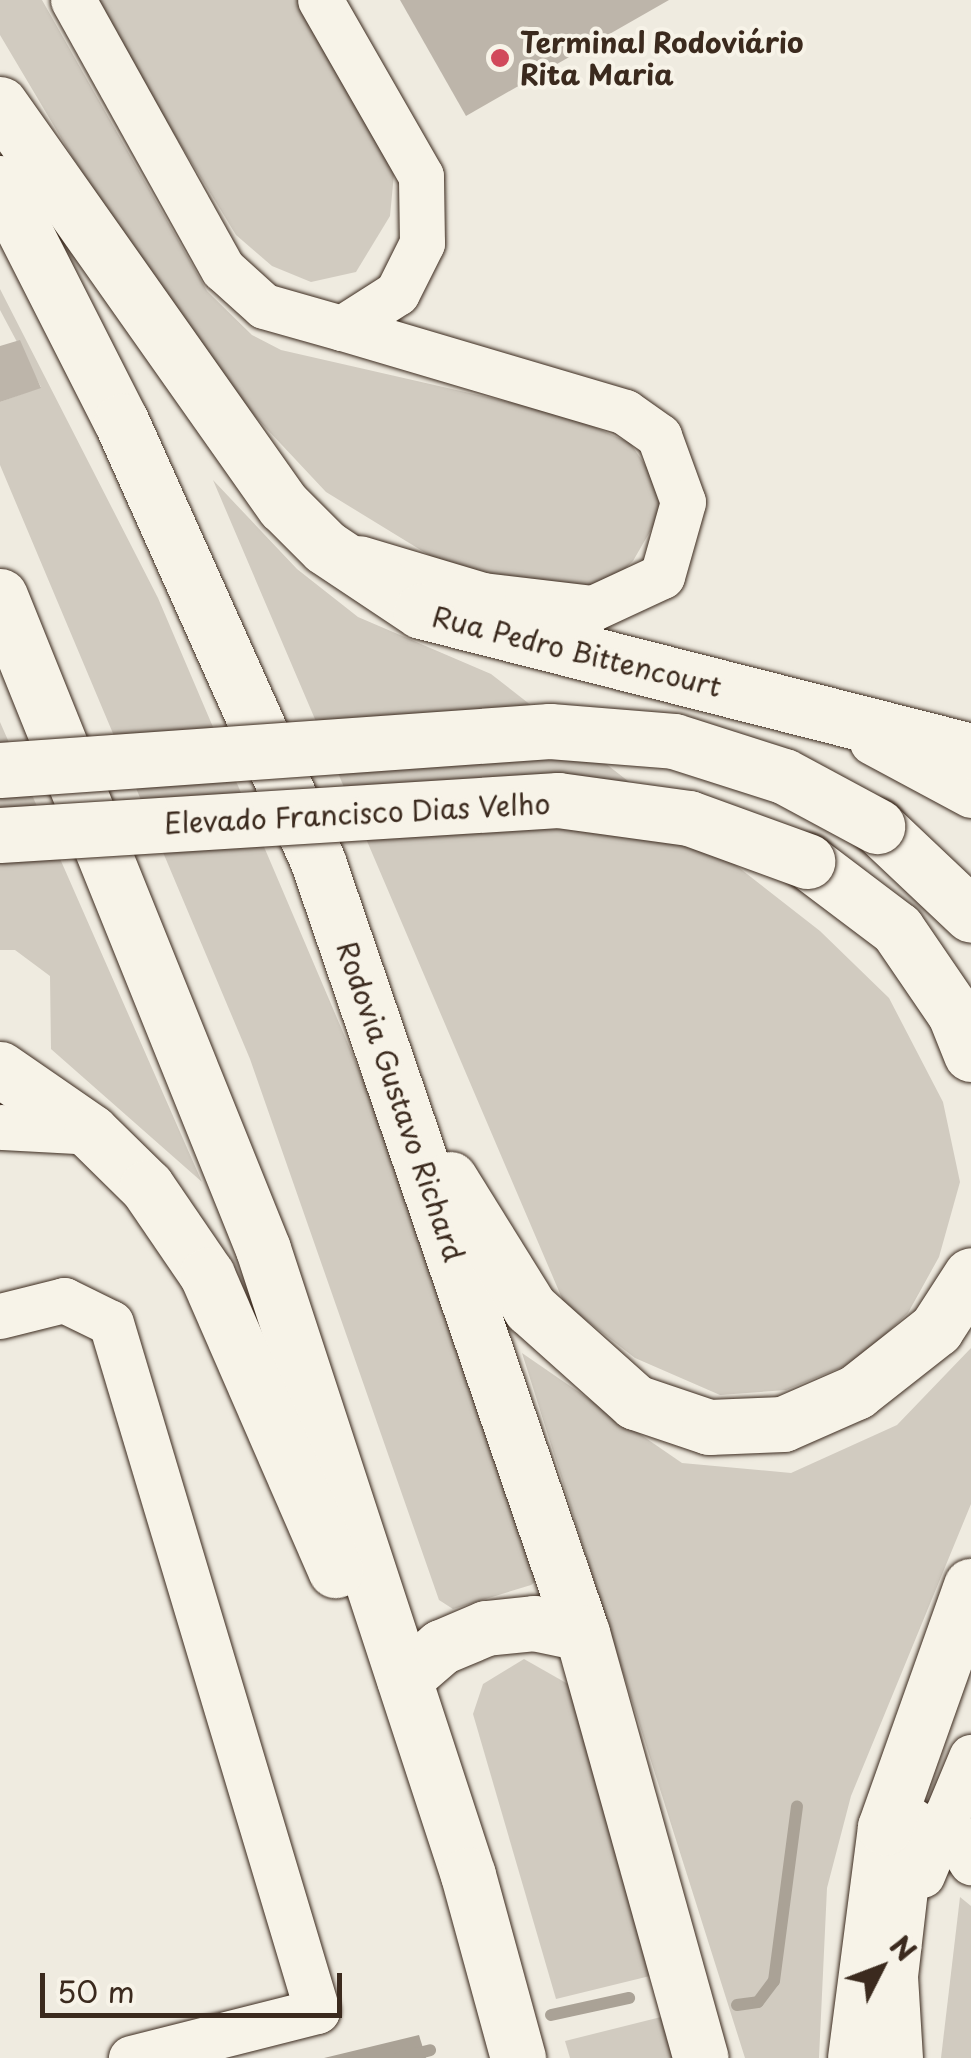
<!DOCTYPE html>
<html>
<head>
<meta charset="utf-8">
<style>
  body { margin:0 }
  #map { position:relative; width:971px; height:2058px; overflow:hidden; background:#efebe0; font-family:"Playpen Sans",sans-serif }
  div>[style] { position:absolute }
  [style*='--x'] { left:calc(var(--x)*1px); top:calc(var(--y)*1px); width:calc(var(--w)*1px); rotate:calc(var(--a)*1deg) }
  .green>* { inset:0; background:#d1cbc0 }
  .water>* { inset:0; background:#aaa296 }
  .stream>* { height:12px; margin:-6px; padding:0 6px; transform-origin:6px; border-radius:6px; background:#aaa296 }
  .building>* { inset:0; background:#bdb5aa }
  .roads { filter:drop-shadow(0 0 2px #3b2a1e) drop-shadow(0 0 2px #3b2a1e) }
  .minor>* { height:45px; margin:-22.5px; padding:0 22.5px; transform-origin:22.5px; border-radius:22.5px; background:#f7f3e8 }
  .major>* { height:55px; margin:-27.5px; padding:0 27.5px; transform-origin:27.5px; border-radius:27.5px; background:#f7f3e8 }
  .highway>* { height:55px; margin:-27.5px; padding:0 27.5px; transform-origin:27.5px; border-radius:27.5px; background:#f7f3e8 }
  .bridges { filter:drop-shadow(0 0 2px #3b2a1e) drop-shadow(0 0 2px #3b2a1e) }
  .highway-bridge>* { height:55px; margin:-27.5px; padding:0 27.5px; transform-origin:27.5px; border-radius:27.5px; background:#f7f3e8 }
  .dots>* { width:28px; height:28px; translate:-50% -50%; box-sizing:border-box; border:5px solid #f7f3e8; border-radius:50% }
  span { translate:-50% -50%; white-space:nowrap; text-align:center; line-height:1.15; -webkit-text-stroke:8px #f7f3e8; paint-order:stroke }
  .poi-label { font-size:28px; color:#3b2a1e; font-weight:700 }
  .left { translate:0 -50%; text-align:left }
  .street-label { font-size:28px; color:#3b2a1e }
  .north { position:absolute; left:831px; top:1918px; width:100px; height:100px; -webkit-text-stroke:8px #f7f3e8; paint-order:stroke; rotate:48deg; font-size:28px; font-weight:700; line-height:40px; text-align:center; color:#3b2a1e }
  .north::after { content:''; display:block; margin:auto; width:35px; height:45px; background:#3b2a1e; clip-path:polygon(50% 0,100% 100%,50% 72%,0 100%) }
  .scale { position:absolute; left:40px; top:1973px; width:302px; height:45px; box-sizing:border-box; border:5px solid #3b2a1e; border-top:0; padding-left:12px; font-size:30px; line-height:35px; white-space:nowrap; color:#3b2a1e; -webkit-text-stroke:8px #f7f3e8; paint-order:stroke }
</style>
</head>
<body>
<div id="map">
  <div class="green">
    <div style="clip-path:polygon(0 0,42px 0,207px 291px,252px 335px,281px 350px,570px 416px,630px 443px,661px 488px,659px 516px,633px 561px,613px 580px,566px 590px,508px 584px,437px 560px,326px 492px,221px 380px,73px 158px,0 35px)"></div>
    <div style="clip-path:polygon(92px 0,302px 0,395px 163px,390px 216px,356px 272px,311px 282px,272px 266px,236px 235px)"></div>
    <div style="clip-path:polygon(0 289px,158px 598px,406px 1180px,539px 1579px,531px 1585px,453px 1609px,439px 1600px,250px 1059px,0 465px,0 402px,41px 387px,0 310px)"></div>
    <div style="clip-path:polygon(213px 480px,297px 569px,358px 617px,491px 674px,820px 931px,889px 998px,943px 1102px,960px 1182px,939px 1257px,908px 1313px,857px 1361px,786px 1390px,720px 1395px,635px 1358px,564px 1303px)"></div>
    <div style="clip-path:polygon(0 722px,202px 1182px,51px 1049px,50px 976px,15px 950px,0 950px)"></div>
    <div style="clip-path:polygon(971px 1348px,971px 1504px,851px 1796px,827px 1888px,819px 2058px,745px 2058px,522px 1353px,682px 1463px,791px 1473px,897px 1425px)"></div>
    <div style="clip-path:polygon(524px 1659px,575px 1688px,654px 1975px,556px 1999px,473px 1714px,483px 1684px)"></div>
    <div style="clip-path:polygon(960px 1897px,971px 1906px,971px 2058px,941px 2058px)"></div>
    <div style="clip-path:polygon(665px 2016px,676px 2058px,570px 2058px,565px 2041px)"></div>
  </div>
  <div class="water">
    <div style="clip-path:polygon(419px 2035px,426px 2058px,324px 2058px)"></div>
  </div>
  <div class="stream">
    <div style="--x:737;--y:2005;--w:21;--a:-8"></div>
    <div style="--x:758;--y:2002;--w:26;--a:-53"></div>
    <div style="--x:774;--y:1981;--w:176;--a:-82.5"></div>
    <div style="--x:551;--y:2015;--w:80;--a:-12.3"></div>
    <div style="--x:399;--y:2058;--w:32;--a:-14"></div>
  </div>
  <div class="building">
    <div style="clip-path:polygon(400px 0,669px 0,466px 116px)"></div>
    <div style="clip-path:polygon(20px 340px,41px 388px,0 402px,0 346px)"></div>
  </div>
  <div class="roads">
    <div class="minor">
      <div style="--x:73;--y:0;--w:308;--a:60.9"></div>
      <div style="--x:223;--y:269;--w:55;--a:42.1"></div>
      <div style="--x:264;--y:306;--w:81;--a:15.8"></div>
      <div style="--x:342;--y:328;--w:65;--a:-32.5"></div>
      <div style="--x:397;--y:293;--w:56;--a:-63.4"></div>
      <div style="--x:422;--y:243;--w:67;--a:-90.9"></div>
      <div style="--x:421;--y:176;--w:203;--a:-119.8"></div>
      <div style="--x:342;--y:328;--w:295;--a:16.5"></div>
      <div style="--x:625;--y:412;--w:42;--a:35.2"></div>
      <div style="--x:659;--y:436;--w:70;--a:70"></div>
      <div style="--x:683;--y:502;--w:77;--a:105.8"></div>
      <div style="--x:662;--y:576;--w:76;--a:155.1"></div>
      <div style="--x:593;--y:608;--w:111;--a:-173.3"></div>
      <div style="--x:483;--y:595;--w:129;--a:-163.4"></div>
      <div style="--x:872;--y:742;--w:112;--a:28.2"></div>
      <div style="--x:0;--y:1127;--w:91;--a:3.1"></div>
      <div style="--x:0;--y:1316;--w:66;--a:-14"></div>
      <div style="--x:64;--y:1300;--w:52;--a:26.1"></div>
      <div style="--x:111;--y:1323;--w:718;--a:73.33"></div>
      <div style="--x:317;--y:2011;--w:192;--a:165.8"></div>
      <div style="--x:944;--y:1818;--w:52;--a:58.5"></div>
      <div style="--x:922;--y:1875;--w:128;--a:-67.4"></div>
      <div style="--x:900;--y:2058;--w:82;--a:-93.5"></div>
      <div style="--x:895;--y:1976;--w:156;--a:-83.4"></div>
    </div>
    <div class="major">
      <div style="--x:0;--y:104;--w:492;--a:54.8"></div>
      <div style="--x:284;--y:506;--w:58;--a:45"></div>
      <div style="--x:325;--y:547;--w:115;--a:33.7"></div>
      <div style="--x:421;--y:611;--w:568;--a:14.28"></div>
    </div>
    <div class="highway">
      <div style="--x:0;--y:183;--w:267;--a:63.1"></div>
      <div style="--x:121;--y:421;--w:483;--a:65.9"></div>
      <div style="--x:318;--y:862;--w:815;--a:71.1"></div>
      <div style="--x:582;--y:1633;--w:441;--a:74.4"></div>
      <div style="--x:0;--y:596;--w:704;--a:68.06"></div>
      <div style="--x:263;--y:1249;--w:659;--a:71.87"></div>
      <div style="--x:468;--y:1875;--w:190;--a:74.7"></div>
      <div style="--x:877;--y:826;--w:129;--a:43.4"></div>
      <div style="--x:807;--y:861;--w:113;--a:37.1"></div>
      <div style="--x:897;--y:929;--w:103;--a:55.7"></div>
      <div style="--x:955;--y:1014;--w:43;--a:68.2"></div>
      <div style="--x:0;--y:1069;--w:111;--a:34.7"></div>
      <div style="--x:91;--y:1132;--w:78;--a:44.5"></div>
      <div style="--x:147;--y:1187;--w:107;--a:55.7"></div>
      <div style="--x:207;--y:1275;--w:322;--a:66.5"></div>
      <div style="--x:450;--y:1179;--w:152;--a:58.2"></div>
      <div style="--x:530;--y:1308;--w:141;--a:41.8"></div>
      <div style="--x:635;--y:1402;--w:78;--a:18.7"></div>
      <div style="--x:709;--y:1427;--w:74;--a:-2.3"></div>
      <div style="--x:783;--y:1424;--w:80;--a:-23.7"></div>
      <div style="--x:856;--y:1392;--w:102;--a:-38.2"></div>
      <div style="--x:936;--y:1329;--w:64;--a:-57.1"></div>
      <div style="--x:404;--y:1679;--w:49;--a:-40.9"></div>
      <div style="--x:441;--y:1647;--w:49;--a:-22.9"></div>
      <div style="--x:486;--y:1628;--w:48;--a:-5.9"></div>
      <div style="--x:534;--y:1623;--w:49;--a:11.8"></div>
      <div style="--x:855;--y:2058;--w:233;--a:-82.6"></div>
      <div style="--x:885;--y:1827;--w:256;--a:-70.4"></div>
    </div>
  </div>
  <div class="bridges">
    <div class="highway-bridge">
      <div style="--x:0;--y:770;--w:551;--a:-4.06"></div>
      <div style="--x:550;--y:731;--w:124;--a:4.6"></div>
      <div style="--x:674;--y:741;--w:115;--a:17.7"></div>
      <div style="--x:784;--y:776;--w:106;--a:28.3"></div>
      <div style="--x:0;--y:835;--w:559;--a:-3.59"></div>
      <div style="--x:558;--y:800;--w:132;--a:7.8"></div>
      <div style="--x:689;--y:818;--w:126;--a:20"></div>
    </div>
  </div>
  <div class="dots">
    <div style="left:500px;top:58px;background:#d1495b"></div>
  </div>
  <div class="poi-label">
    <span class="left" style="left:520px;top:58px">Terminal Rodoviário<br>Rita Maria</span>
  </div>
  <div class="street-label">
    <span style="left:577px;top:651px;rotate:14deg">Rua Pedro Bittencourt</span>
    <span style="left:357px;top:813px;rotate:-3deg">Elevado Francisco Dias Velho</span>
    <span style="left:401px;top:1101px;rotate:71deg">Rodovia Gustavo Richard</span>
  </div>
  <div class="north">N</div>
  <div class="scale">50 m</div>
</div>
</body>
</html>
